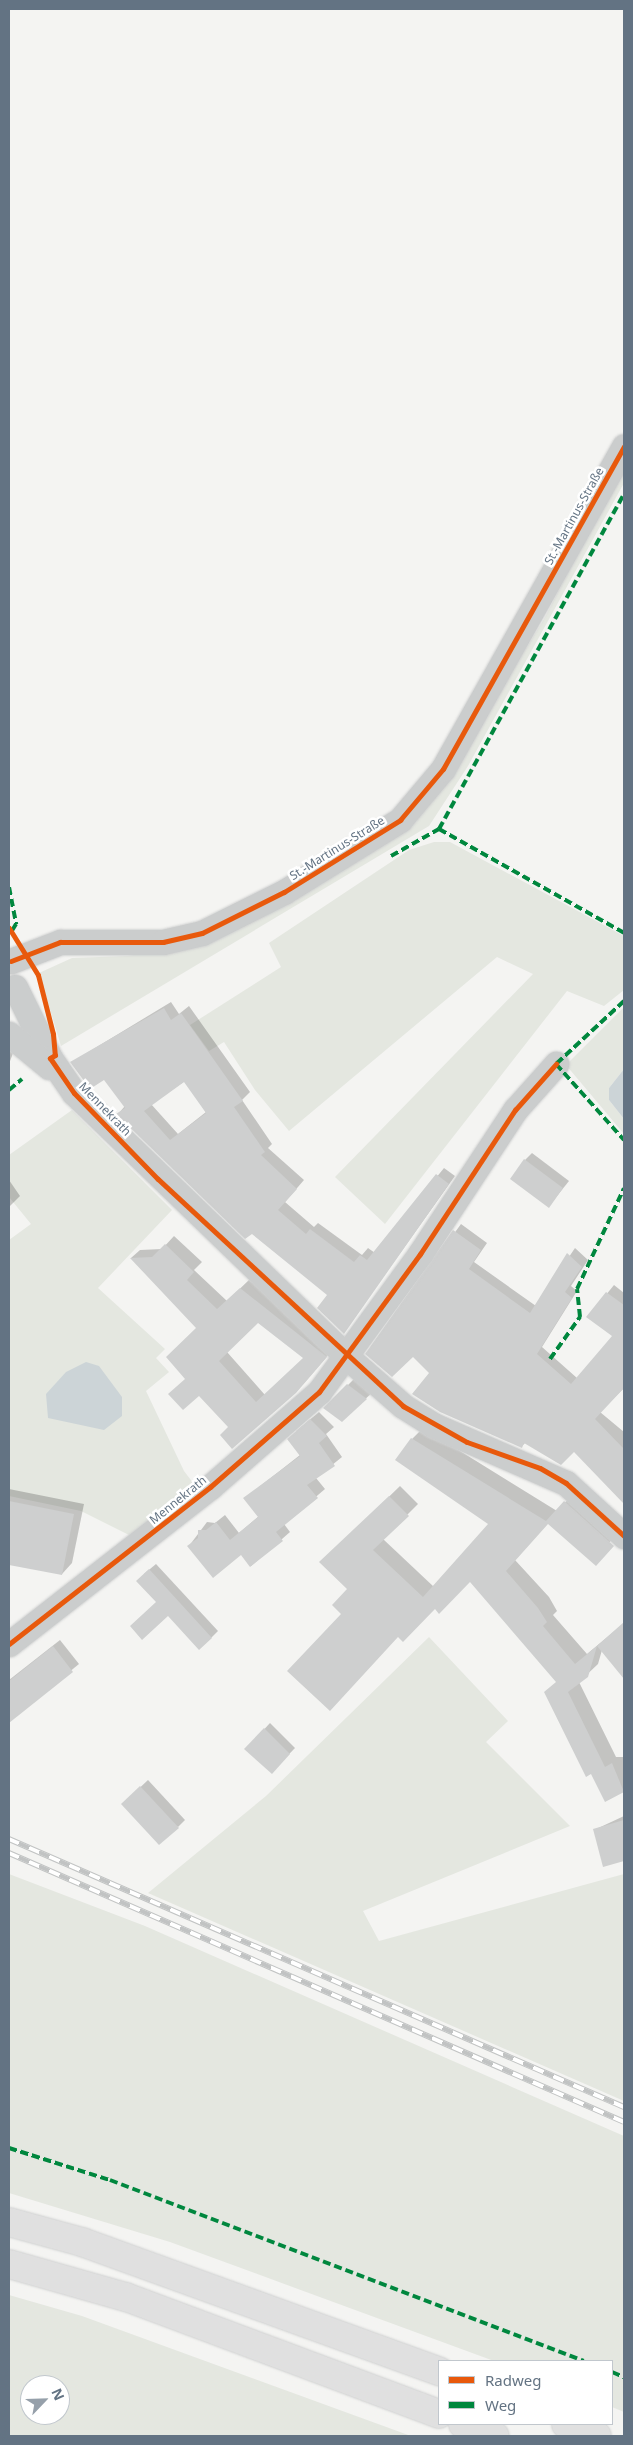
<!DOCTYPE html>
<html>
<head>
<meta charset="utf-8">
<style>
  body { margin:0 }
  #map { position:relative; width:633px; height:2445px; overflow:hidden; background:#f4f4f2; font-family:"Noto Sans",sans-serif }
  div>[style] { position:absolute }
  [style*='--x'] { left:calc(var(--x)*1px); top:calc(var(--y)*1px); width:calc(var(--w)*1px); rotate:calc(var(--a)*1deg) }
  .green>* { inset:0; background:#e4e7e0 }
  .water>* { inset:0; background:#ccd4d7 }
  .shadow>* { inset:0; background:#0003 }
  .building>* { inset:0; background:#cecfcf }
  .roads { filter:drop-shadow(0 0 1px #d0d1d1) drop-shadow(0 0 1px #d0d1d1) }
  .minor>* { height:25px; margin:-12.5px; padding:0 12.5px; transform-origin:12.5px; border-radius:12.5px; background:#cbcdcd }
  .highway>* { height:28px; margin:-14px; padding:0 14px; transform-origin:14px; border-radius:14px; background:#e0e0e0 }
  .rail>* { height:5.5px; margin-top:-2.75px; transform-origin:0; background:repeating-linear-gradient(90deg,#fff 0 11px,#c1c3c3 0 22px); box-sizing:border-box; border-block:1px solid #c1c3c3 }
  .quiet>* { height:4px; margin-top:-2px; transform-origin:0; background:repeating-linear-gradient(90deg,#00873e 0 8px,transparent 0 12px) }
  .cycleway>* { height:5px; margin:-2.5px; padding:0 2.5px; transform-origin:2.5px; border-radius:2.5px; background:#e8590c }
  span { translate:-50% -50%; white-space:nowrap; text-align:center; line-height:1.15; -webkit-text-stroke:5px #fff; paint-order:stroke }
  .street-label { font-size:12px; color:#637383 }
  .frame { position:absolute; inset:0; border:10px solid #637383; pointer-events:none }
  .legend { position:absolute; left:438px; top:2360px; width:175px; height:65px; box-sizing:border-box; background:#fff; border:1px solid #c1c7cd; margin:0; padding:6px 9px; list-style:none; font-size:15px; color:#637383 }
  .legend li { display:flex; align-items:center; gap:10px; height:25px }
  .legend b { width:25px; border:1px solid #c1c7cd }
  .north { position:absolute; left:20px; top:2375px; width:50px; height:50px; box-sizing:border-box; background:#fff; border:1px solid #c1c7cd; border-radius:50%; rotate:66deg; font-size:14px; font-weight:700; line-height:20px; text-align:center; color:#637383 }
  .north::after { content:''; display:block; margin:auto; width:18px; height:22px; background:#96a0aa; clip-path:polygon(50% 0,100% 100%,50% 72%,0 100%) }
</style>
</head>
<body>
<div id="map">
  <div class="green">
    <div style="clip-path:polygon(624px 464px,624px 483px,468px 766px,429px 826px,61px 1046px,39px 973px,72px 958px,127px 956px,192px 946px,224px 936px,260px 917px,316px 886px,472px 736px,544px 619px)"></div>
    <div style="clip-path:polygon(434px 842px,450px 842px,624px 936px,624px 990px,604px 1006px,567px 991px,385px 1224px,335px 1177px,533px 974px,497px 957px,289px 1131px,255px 1090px,224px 1042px,209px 1051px,190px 1025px,281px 967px,269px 943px,409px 850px)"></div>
    <div style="clip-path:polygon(624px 1007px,624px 1069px,609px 1088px,609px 1100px,624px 1119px,624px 1134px,566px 1065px)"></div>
    <div style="clip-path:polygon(72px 1110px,172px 1210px,98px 1288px,165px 1349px,156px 1358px,169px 1372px,146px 1391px,184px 1471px,197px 1488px,133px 1537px,81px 1511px,9px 1496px,9px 1240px,31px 1224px,9px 1197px,9px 1155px)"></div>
    <div style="clip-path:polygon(429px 1637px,508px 1721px,486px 1742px,570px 1826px,363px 1911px,379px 1941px,624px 1874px,624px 2101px,148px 1893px,266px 1796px)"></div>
    <div style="clip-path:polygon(9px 1874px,145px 1926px,624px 2136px,624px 2412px,612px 2407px,612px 2361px,494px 2361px,170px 2242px,9px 2193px)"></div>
    <div style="clip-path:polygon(evenodd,9px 2295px,82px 2316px,411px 2436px,9px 2436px,9px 2295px,30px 2385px,60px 2385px,60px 2415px,30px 2415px,30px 2385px)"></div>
  </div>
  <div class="water">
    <div style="clip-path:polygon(624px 1069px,624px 1119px,609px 1100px,609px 1088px)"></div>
    <div style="clip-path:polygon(86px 1362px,99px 1366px,122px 1397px,122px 1416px,104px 1430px,48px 1418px,46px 1394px,66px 1372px)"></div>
  </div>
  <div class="shadow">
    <div style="clip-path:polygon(evenodd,171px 1002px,179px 1014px,189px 1006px,250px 1092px,242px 1100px,272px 1144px,268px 1148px,304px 1180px,285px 1202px,314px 1227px,318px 1223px,362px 1255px,368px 1248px,375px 1253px,444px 1168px,455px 1176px,344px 1332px,329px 1295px,118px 1114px,125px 1106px,104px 1078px,72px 1062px,171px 1002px,185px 1081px,206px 1112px,178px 1134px,151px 1104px,185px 1081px)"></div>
    <div style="clip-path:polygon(9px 1051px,13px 1053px,9px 1064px)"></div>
    <div style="clip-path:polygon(532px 1153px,569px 1181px,549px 1206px,525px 1160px)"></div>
    <div style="clip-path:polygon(9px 1180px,20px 1196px,9px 1207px)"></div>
    <div style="clip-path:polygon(461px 1224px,487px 1243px,474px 1262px,536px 1306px,575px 1248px,588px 1260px,571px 1286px,577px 1291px,542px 1347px,577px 1378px,624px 1324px,624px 1388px,600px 1412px,624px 1432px,624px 1502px,574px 1450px,526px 1442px,521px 1447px,413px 1356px,367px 1353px)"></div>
    <div style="clip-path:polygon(evenodd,174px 1236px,202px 1262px,194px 1270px,227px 1301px,249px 1280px,334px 1348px,305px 1382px,230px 1427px,186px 1379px,198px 1328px,131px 1258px,140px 1250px,162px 1249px,174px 1236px,258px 1322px,305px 1358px,265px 1395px,227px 1352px,258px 1322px)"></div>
    <div style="clip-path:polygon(614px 1285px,624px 1293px,624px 1319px,618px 1327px,588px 1317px)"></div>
    <div style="clip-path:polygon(355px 1378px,373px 1392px,342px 1420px,325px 1408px)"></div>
    <div style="clip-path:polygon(319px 1412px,334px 1427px,326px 1434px,342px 1457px,316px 1478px,325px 1489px,284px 1524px,290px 1532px,251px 1566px,241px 1554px,189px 1546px,207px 1522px,215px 1523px,225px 1515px,239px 1533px,259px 1516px,245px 1498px,300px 1455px,296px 1431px)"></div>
    <div style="clip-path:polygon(423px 1428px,557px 1511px,576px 1491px,620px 1532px,591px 1560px,548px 1523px,515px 1560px,549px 1597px,557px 1611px,553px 1615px,587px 1654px,624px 1623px,624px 1661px,616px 1668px,602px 1650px,598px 1664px,579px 1682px,616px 1757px,624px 1757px,624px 1790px,605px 1800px,557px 1681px,470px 1580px,398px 1636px,343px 1614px,349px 1589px,332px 1552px,400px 1486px,418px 1504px,383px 1539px,434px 1587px,490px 1524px,412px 1439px)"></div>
    <div style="clip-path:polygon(9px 1489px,84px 1504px,72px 1563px,62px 1574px,9px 1563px)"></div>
    <div style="clip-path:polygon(156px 1564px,218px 1631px,211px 1638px,158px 1602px,144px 1574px)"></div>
    <div style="clip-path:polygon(60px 1640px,79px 1664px,9px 1721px,9px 1680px)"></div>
    <div style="clip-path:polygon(270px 1723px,295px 1748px,272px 1772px,246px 1749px)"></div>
    <div style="clip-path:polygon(148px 1780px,185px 1820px,178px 1827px,130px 1797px)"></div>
    <div style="clip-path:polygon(624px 1816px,624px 1859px,604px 1865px,594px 1830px)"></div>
  </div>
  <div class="building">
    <div style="clip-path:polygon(evenodd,164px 1008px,171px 1020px,181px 1013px,243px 1101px,234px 1107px,265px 1152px,261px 1155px,297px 1189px,278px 1210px,306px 1234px,310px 1229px,354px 1262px,360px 1255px,367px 1260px,436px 1174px,449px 1184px,344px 1334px,317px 1308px,327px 1295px,252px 1234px,245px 1239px,116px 1114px,125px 1108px,104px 1080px,90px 1089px,70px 1062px,164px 1008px,184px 1082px,206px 1113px,170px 1140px,144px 1111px,184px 1082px)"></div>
    <div style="clip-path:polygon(524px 1159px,563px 1188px,549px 1208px,510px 1179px)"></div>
    <div style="clip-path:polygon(453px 1230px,481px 1250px,469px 1269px,530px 1313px,567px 1253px,582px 1267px,565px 1292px,572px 1298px,537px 1354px,571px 1384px,612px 1336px,586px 1317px,606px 1292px,624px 1305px,624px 1388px,595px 1419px,624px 1449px,624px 1504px,574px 1452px,561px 1465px,524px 1443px,522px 1448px,440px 1412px,412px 1394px,429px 1373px,413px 1357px,392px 1377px,365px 1354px)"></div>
    <div style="clip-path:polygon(evenodd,165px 1244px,194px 1272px,187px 1280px,217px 1309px,240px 1288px,327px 1357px,296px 1393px,232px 1449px,220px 1435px,228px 1427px,199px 1396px,183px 1410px,168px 1394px,185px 1379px,166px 1357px,196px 1328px,130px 1258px,152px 1257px,165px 1244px,258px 1323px,303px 1358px,256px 1402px,219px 1361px,258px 1323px)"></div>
    <div style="clip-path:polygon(347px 1384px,367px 1399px,342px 1422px,323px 1408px)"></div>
    <div style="clip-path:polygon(310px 1419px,327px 1436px,319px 1443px,335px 1466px,307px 1485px,318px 1498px,276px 1532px,283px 1541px,250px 1567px,241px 1555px,213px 1578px,187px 1546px,198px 1538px,198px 1530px,206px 1530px,216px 1522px,230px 1540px,258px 1517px,243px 1498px,300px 1456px,287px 1439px)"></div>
    <div style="clip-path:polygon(411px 1438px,546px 1521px,564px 1501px,614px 1546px,596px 1566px,548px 1524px,506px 1571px,538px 1608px,547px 1622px,543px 1626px,575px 1664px,597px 1646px,588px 1677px,568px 1692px,605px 1767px,612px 1763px,624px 1792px,605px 1802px,591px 1774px,586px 1777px,544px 1692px,556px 1682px,470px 1582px,439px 1614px,435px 1609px,403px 1642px,398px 1637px,330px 1711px,287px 1671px,341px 1614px,332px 1605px,347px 1589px,319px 1562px,389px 1496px,409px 1516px,373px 1550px,423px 1597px,488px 1524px,395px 1460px)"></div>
    <div style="clip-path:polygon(9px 1501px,74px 1514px,62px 1575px,9px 1565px)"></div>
    <div style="clip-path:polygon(149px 1569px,212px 1638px,199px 1650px,168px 1616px,142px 1640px,130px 1626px,156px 1602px,136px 1581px)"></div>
    <div style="clip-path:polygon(624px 1622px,624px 1679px,597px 1646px)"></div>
    <div style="clip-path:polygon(53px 1646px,73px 1672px,9px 1723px,9px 1681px)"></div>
    <div style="clip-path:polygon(264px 1728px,290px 1754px,272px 1774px,244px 1749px)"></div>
    <div style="clip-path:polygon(140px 1786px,179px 1828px,159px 1845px,121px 1804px)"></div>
    <div style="clip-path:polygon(624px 1820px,624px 1861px,603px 1867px,593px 1829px)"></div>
  </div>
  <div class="roads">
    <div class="minor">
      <div style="--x:11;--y:961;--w:53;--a:-21.2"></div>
      <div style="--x:60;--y:942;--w:103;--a:0"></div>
      <div style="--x:163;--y:942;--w:40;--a:-13"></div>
      <div style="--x:202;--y:933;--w:92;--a:-26.6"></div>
      <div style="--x:284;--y:892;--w:137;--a:-31.8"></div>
      <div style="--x:400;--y:820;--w:67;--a:-49.9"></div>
      <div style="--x:443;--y:769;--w:370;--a:-60.7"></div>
      <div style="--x:15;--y:987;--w:79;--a:63.8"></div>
      <div style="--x:50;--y:1058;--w:42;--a:55.6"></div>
      <div style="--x:74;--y:1093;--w:380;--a:44"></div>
      <div style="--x:347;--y:1357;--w:74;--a:41.2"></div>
      <div style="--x:403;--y:1406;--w:36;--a:32"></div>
      <div style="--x:433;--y:1425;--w:145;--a:23.6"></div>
      <div style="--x:566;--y:1483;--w:79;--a:42.4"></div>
      <div style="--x:9;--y:1034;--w:52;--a:39.5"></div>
      <div style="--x:9;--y:1644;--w:255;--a:-38"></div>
      <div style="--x:210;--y:1487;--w:145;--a:-41.1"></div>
      <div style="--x:319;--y:1392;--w:171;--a:-53.8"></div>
      <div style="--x:420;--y:1254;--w:173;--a:-56.6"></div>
      <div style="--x:515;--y:1110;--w:62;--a:-48.3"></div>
    </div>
    <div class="highway">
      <div style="--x:9;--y:2222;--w:76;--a:15.3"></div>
      <div style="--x:82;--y:2242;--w:380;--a:19.9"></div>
      <div style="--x:9;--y:2264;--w:122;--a:15.8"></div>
      <div style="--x:126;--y:2297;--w:334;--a:20.5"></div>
      <div style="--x:463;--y:2424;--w:34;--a:21"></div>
      <div style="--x:566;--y:2424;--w:33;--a:21"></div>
    </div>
  </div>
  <div class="rail">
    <div style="--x:9;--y:1839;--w:671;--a:23.55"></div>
    <div style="--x:9;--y:1853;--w:671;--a:23.62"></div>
  </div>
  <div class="quiet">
    <div style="--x:439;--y:829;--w:212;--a:29.3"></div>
    <div style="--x:391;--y:856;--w:55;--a:-29.4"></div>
    <div style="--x:439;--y:829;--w:383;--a:-61.1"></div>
    <div style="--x:9;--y:887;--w:38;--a:79"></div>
    <div style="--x:16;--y:924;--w:12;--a:121"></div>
    <div style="--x:624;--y:1001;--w:93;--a:137.2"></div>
    <div style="--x:556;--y:1064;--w:102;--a:48.2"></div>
    <div style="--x:9;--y:1090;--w:17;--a:-40"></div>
    <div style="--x:550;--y:1359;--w:52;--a:-54.5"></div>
    <div style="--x:580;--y:1317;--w:28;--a:-96"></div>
    <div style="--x:577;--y:1289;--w:111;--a:-65"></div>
    <div style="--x:9;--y:2148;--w:106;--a:17.6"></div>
    <div style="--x:110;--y:2180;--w:507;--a:20.9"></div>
    <div style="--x:612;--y:2372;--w:13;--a:23"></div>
  </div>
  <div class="cycleway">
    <div style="--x:9;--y:928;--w:55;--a:58.3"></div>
    <div style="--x:38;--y:975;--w:61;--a:75.7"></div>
    <div style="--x:53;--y:1034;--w:21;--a:85"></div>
    <div style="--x:55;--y:1055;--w:6;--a:149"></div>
    <div style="--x:50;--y:1058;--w:42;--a:55.6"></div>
    <div style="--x:74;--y:1093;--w:120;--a:45.7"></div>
    <div style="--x:158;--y:1179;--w:334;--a:42.8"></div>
    <div style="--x:403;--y:1406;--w:73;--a:29.4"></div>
    <div style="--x:467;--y:1442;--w:77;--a:19.6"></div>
    <div style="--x:540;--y:1468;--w:30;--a:30"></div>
    <div style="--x:566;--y:1483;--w:79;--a:42.4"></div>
    <div style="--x:11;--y:961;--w:53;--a:-21.2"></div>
    <div style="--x:60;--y:942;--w:103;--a:0"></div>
    <div style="--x:163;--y:942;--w:40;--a:-13"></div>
    <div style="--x:202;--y:933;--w:92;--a:-26.6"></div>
    <div style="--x:284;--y:892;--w:137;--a:-31.8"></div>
    <div style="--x:400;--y:820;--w:67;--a:-49.9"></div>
    <div style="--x:443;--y:769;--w:370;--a:-60.7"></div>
    <div style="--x:9;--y:1644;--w:255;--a:-38"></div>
    <div style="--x:210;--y:1487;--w:145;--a:-41.1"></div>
    <div style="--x:319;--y:1392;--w:171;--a:-53.8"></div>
    <div style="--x:420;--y:1254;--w:173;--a:-56.6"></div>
    <div style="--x:515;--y:1110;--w:62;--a:-48.3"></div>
  </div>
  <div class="street-label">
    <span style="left:574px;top:516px;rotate:-61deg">St.-Martinus-Straße</span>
    <span style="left:337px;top:848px;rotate:-32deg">St.-Martinus-Straße</span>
    <span style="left:105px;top:1109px;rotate:46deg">Mennekrath</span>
    <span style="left:178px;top:1500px;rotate:-39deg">Mennekrath</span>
  </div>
  <div class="frame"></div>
  <ul class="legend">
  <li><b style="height:6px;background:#e8590c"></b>Radweg</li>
  <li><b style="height:6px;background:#00873e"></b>Weg</li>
  </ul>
  <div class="north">N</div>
</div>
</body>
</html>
